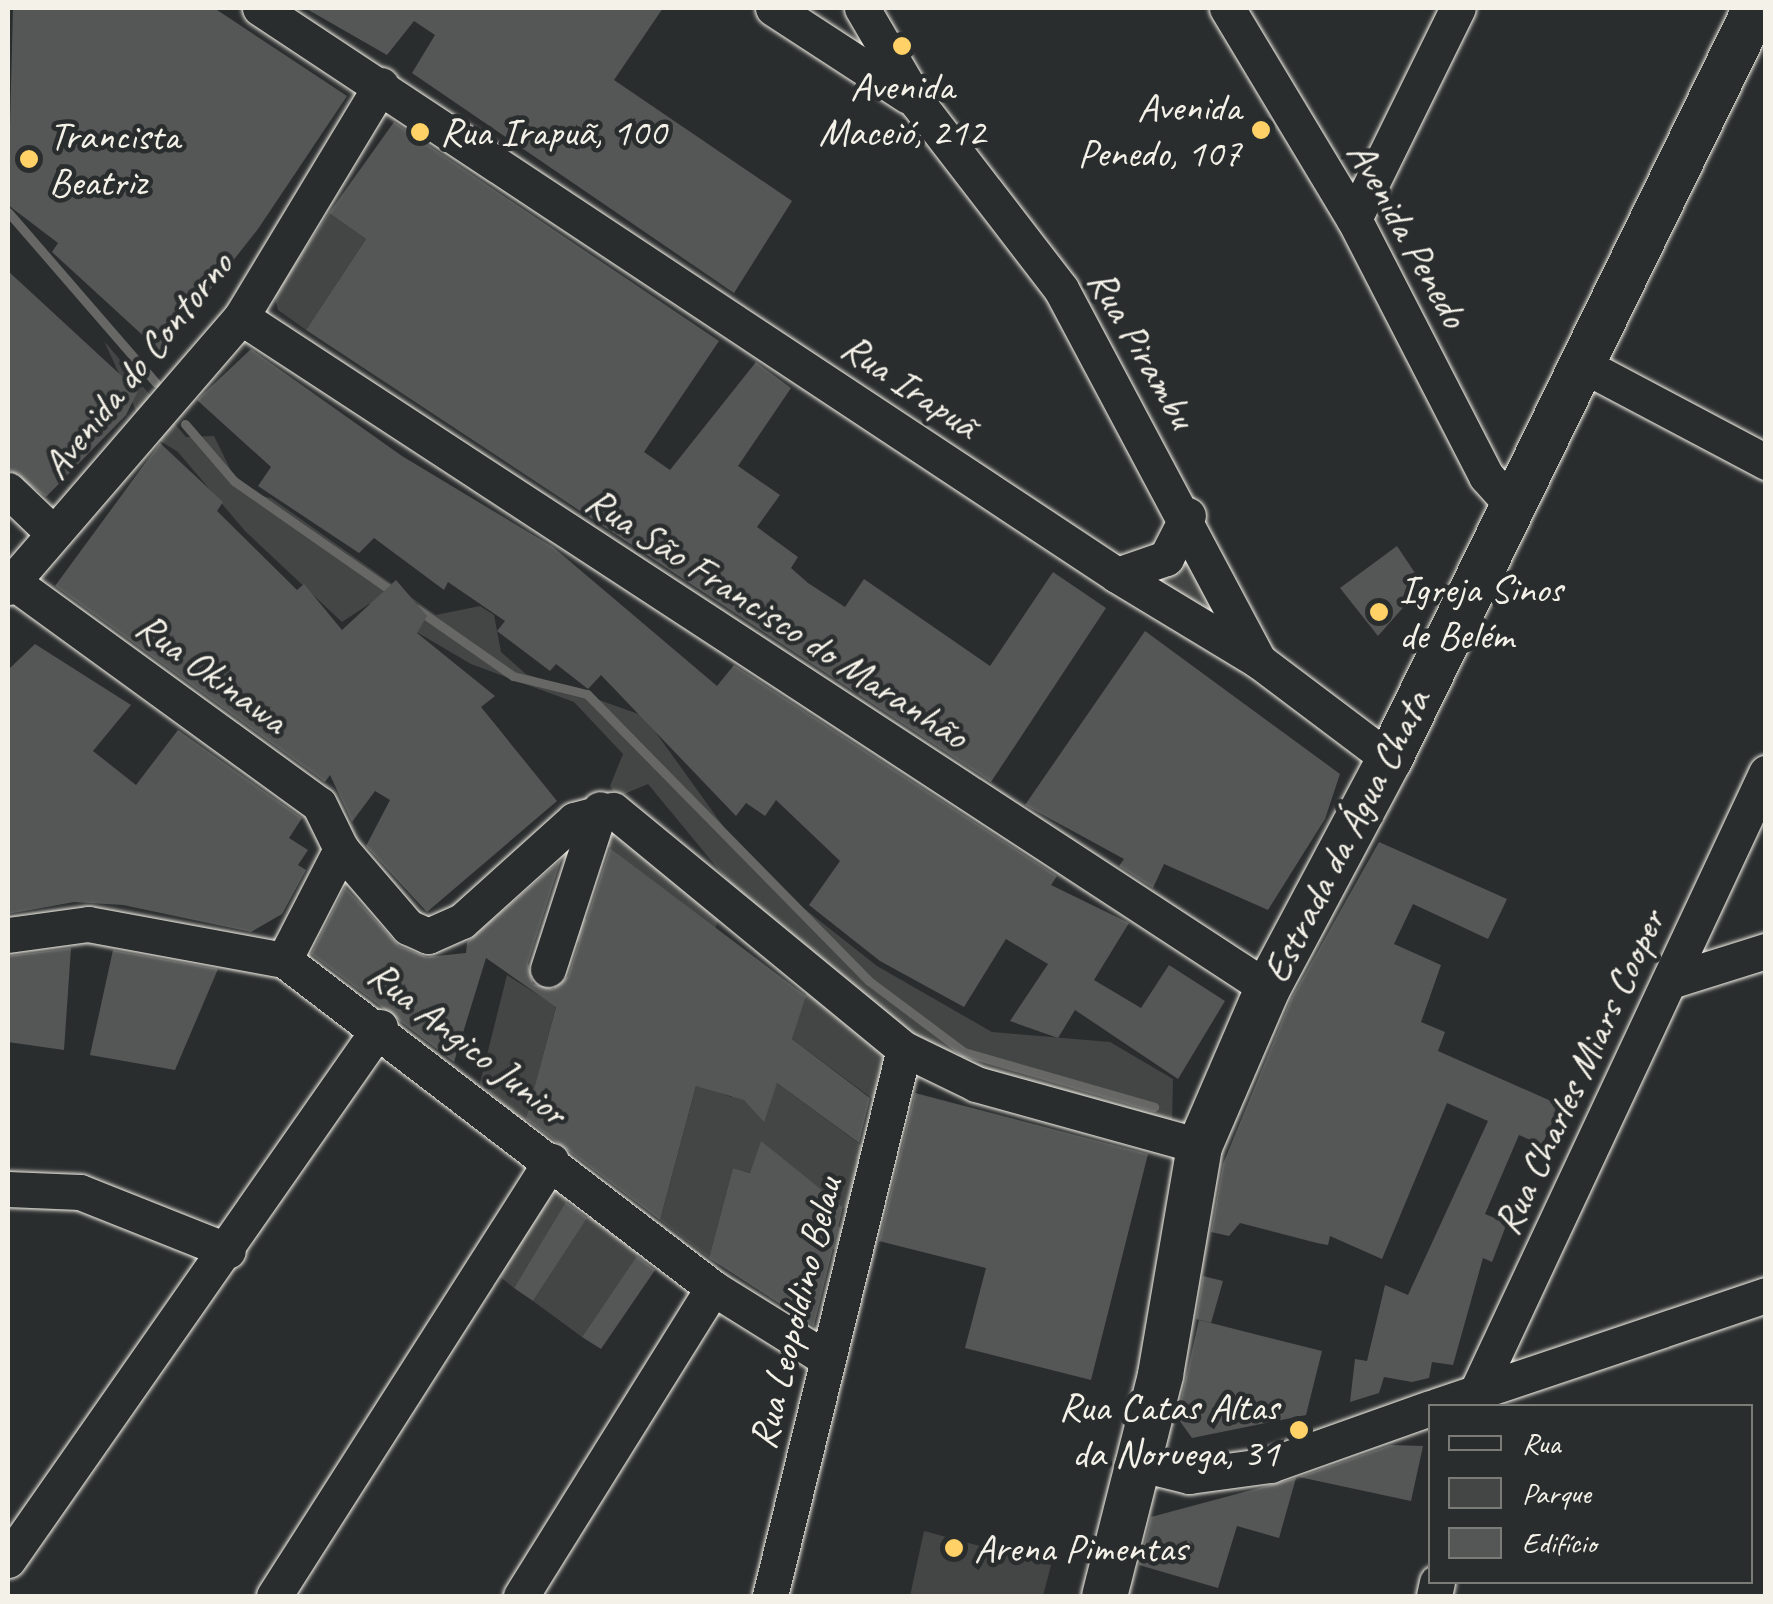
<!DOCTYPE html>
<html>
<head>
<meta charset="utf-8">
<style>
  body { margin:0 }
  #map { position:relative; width:1773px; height:1604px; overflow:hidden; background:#2a2d2e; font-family:Caveat,sans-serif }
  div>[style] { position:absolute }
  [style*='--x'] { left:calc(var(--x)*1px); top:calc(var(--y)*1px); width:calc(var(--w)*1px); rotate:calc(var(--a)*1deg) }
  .green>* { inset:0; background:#444645 }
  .stream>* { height:9px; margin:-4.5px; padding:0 4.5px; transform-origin:4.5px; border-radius:4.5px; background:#676866 }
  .building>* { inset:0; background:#555756 }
  .roads { filter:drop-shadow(0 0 2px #f4f1e8) drop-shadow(0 0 2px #f4f1e8) }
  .minor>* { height:35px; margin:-17.5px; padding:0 17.5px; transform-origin:17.5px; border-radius:17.5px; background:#2a2d2e }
  .tertiary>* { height:45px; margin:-22.5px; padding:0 22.5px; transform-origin:22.5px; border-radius:22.5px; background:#2a2d2e }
  .dots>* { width:28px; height:28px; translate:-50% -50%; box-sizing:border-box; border:5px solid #2a2d2e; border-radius:50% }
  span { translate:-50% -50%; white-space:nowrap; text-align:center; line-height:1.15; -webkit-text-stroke:9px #2a2d2e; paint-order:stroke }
  .poi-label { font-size:40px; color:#f4f1e8 }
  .right { translate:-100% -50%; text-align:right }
  .left { translate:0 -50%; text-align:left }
  .street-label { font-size:40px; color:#f4f1e8 }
  .frame { position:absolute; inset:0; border:10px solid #f4f1e8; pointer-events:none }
  .legend { position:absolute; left:1428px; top:1404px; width:325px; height:180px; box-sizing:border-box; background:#2a2d2e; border:2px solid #7b7b78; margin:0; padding:12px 18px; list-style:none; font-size:30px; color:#f4f1e8 }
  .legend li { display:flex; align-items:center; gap:20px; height:50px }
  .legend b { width:50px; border:2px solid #7b7b78 }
</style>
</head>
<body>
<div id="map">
  <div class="green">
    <div style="clip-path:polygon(329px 213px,366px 239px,306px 330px,278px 310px,274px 295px)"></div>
    <div style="clip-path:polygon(104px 341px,186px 437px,214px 436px,241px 491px,271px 498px,436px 615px,480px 606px,494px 615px,501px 652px,526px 674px,644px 716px,754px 869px,877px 966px,992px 1032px,1110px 1042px,1173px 1079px,1172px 1123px,946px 1062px,747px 904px,648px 784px,617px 797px,610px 786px,623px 754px,574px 702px,471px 664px,369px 604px,342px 622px,245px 531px,178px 452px,146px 432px)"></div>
    <div style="clip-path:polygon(1178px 546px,1231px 627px,1150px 579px)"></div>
    <div style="clip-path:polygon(613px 832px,721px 910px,688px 1019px,570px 936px,580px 915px,658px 969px,681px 902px,602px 842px)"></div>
    <div style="clip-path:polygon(507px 975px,556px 1006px,525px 1124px,480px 1083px)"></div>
    <div style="clip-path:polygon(808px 988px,893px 1056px,878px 1103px,792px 1039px)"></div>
    <div style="clip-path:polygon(701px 1068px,714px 1078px,714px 1091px,732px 1097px,735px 1088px,777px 1083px,865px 1148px,847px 1210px,761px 1142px,753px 1165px,842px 1229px,835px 1250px,750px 1189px,755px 1174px,733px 1168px,709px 1258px,660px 1220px)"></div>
    <div style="clip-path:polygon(554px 1181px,573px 1192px,514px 1288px,500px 1277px)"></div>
    <div style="clip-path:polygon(595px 1205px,645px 1245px,582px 1337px,533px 1301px)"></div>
    <div style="clip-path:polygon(924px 1531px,1051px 1565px,1043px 1596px,910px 1596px)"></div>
  </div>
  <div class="stream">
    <div style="--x:8;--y:212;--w:226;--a:49.1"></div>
    <div style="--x:185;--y:424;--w:75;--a:49.3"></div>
    <div style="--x:234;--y:481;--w:198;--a:34.9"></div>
    <div style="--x:417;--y:609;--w:117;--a:34.9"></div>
    <div style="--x:513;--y:676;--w:76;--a:13.7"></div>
    <div style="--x:587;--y:694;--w:402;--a:45.5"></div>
    <div style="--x:869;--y:981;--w:119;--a:36.8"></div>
    <div style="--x:964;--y:1052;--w:198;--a:16.1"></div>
  </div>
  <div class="building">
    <div style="clip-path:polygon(13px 8px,214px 8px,347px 96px,258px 229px,161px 352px,52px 252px,58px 243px,8px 205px)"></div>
    <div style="clip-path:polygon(305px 8px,663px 8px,614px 80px,792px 201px,734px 293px,412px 73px,435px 35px,414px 21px,387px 55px)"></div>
    <div style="clip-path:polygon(394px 122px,719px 341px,644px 452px,670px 470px,756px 362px,791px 388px,738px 466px,780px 495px,757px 527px,798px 557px,791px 568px,808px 583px,845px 607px,864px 579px,990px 666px,1053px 572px,1106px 608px,991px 782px,306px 330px,366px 239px,329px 213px)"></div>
    <div style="clip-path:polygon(8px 271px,138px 391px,126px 415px,46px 497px,8px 469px)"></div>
    <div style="clip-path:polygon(251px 349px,402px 456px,553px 547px,717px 686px,734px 665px,1057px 876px,1051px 885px,1129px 923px,1094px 980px,1141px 1008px,1169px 965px,1225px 1001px,1178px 1079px,1075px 1010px,1058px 1038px,1010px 1021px,1048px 964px,1006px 939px,964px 1007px,880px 961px,809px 905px,840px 861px,776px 800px,765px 816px,746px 803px,736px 816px,601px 675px,588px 689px,556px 664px,550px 671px,497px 631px,505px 621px,448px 582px,444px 590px,374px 538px,359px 553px,258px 486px,271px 467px,197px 400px)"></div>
    <div style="clip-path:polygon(160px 443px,223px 502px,217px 511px,297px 590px,304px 584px,342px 630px,396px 580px,427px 616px,417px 633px,495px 696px,481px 707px,557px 801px,427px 912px,366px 846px,390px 800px,375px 791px,352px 822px,330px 775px,325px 782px,55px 586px)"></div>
    <div style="clip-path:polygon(1397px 546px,1423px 585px,1378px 636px,1340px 588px)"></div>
    <div style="clip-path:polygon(1145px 631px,1340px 774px,1325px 819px,1268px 910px,1164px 864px,1153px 888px,1119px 866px,1124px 859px,1025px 805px)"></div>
    <div style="clip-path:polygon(35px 644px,131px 705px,93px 751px,136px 785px,178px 730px,302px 818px,289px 838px,308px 850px,298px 865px,306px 870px,282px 914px,251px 932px,123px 905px,74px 902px,8px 914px,8px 670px)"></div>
    <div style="clip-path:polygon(1379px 842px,1507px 899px,1488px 939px,1413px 904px,1394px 944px,1441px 965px,1421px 1022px,1445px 1032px,1438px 1051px,1560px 1105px,1542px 1145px,1519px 1135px,1485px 1214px,1507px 1223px,1492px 1262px,1483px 1258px,1453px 1365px,1432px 1362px,1429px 1378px,1412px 1382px,1384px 1377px,1379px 1393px,1350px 1402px,1355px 1359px,1367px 1361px,1385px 1285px,1408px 1295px,1488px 1121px,1447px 1103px,1382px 1259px,1330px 1236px,1328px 1245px,1317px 1243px,1240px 1223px,1229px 1236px,1211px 1232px,1223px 1164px,1291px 999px)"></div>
    <div style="clip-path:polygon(610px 848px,806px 996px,792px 1039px,870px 1098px,859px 1143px,777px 1083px,764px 1122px,744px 1100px,696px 1086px,660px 1220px,526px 1119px,556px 1007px,486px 958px,454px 1062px,311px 954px,345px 887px,399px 946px,427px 957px,466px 953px,467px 942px,561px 860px,528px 963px,533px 984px,553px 989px,568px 976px)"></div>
    <div style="clip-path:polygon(71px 948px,64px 1050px,8px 1042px,8px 956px)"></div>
    <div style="clip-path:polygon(113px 950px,218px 969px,175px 1070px,90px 1055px)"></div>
    <div style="clip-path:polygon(915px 1093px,1148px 1154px,1091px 1380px,965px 1348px,986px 1268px,879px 1241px)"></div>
    <div style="clip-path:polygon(761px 1141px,843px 1207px,814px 1326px,709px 1258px,733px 1168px,750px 1173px)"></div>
    <div style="clip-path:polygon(566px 1202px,587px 1218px,533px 1301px,514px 1288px)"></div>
    <div style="clip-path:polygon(637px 1256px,655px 1270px,601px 1349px,582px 1337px)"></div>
    <div style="clip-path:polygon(1203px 1276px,1223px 1281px,1211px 1323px,1196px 1319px)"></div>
    <div style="clip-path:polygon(1199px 1320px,1322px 1351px,1306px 1415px,1192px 1438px,1177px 1417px)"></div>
    <div style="clip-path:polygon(1391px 1445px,1423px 1446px,1411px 1501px,1299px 1477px)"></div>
    <div style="clip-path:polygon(1296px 1478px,1279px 1538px,1237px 1526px,1218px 1588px,1139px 1565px,1151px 1517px)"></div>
  </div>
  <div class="roads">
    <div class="minor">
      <div style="--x:260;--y:8;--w:1028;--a:33.49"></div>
      <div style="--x:1117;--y:575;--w:166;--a:31.2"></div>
      <div style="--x:1259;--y:661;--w:163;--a:37"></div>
      <div style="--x:773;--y:8;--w:161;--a:33.1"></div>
      <div style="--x:862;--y:8;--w:109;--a:59.7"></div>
      <div style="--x:917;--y:102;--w:236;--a:52.4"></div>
      <div style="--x:1061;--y:289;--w:421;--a:62"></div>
      <div style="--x:1227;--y:8;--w:246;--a:59"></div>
      <div style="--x:1354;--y:219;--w:289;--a:62.8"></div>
      <div style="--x:1486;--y:476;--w:36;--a:48"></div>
      <div style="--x:1354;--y:219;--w:235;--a:-63.8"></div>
      <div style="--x:241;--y:317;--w:1226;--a:33.18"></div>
      <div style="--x:1579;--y:363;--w:212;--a:27.9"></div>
      <div style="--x:8;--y:490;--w:62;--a:43.7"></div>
      <div style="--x:1117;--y:575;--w:52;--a:-19.1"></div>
      <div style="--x:1166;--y:558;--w:48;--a:-62.9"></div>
      <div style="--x:13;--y:582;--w:378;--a:36"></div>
      <div style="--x:319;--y:804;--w:50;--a:63.9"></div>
      <div style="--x:341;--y:849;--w:103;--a:49.3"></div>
      <div style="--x:408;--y:927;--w:22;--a:24"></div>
      <div style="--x:428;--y:936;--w:37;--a:-24"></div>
      <div style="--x:462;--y:921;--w:151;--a:-42"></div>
      <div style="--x:574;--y:820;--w:40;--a:-14.4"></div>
      <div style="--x:613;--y:810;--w:377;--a:39.4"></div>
      <div style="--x:904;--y:1049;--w:80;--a:25.9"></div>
      <div style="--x:976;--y:1084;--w:231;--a:15.5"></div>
      <div style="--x:8;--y:587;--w:357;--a:-49.2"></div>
      <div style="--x:241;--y:317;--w:271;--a:-58.9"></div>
      <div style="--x:8;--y:935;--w:81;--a:-7.8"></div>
      <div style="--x:88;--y:924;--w:199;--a:10.4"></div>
      <div style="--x:284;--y:960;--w:540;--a:37.4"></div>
      <div style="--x:713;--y:1288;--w:134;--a:31.9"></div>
      <div style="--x:284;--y:960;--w:125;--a:-62.8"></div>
      <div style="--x:548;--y:969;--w:168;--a:-72"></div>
      <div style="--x:1670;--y:981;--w:101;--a:-17.4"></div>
      <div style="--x:8;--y:1189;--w:72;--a:2.4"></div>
      <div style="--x:80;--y:1192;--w:159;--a:21.7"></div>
      <div style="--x:1436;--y:1406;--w:348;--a:-18.6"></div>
      <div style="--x:1470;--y:1406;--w:699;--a:-64.94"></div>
      <div style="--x:1137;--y:1463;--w:54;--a:14"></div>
      <div style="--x:1189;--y:1476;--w:82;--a:-7.7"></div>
      <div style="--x:1270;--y:1465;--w:170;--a:-19.6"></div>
      <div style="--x:8;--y:1560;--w:650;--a:-55.09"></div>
      <div style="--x:274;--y:1596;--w:516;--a:-57.51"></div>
      <div style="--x:521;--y:1596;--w:363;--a:-58.1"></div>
      <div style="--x:770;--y:1596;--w:563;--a:-76.24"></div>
      <div style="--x:1434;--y:1596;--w:14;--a:-78"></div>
    </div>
    <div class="tertiary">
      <div style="--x:1104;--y:1596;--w:229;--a:-75.8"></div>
      <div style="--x:1160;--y:1374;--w:231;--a:-80.3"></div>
      <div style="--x:1199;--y:1146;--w:172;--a:-66.7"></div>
      <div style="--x:1267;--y:988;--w:259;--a:-62"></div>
      <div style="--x:1389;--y:759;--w:835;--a:-64.02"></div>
    </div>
  </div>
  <div class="dots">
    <div style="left:902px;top:46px;background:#ffd166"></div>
    <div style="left:1261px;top:130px;background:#ffd166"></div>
    <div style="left:420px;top:132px;background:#ffd166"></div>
    <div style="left:29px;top:159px;background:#ffd166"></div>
    <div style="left:1379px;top:612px;background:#ffd166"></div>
    <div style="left:1299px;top:1430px;background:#ffd166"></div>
    <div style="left:954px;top:1548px;background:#ffd166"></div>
  </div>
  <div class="poi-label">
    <span style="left:902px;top:109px">Avenida<br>Maceió, 212</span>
    <span class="right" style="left:1241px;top:130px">Avenida<br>Penedo, 107</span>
    <span class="left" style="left:440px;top:132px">Rua Irapuã, 100</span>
    <span class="left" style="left:49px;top:159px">Trancista<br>Beatriz</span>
    <span class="left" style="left:1399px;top:612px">Igreja Sinos<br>de Belém</span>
    <span class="right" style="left:1279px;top:1430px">Rua Catas Altas<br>da Noruega, 31</span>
    <span class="left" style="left:974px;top:1548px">Arena Pimentas</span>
  </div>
  <div class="street-label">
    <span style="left:1408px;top:234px;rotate:61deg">Avenida Penedo</span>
    <span style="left:1142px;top:349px;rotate:60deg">Rua Pirambu</span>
    <span style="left:137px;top:365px;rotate:-51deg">Avenida do Contorno</span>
    <span style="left:910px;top:386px;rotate:34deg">Rua Irapuã</span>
    <span style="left:777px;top:618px;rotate:33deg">Rua São Francisco do Maranhão</span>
    <span style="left:212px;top:673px;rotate:36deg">Rua Okinawa</span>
    <span style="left:1346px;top:836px;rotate:-63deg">Estrada da Água Chata</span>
    <span style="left:468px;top:1043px;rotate:38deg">Rua Angico Junior</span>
    <span style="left:1579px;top:1072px;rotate:-65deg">Rua Charles Miars Cooper</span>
    <span style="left:795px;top:1313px;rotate:-76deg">Rua Leopoldino Belau</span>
  </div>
  <div class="frame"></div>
  <ul class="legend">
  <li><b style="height:12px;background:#2a2d2e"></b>Rua</li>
  <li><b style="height:28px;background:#444645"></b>Parque</li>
  <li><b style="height:28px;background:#555756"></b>Edifício</li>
  </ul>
</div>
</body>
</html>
